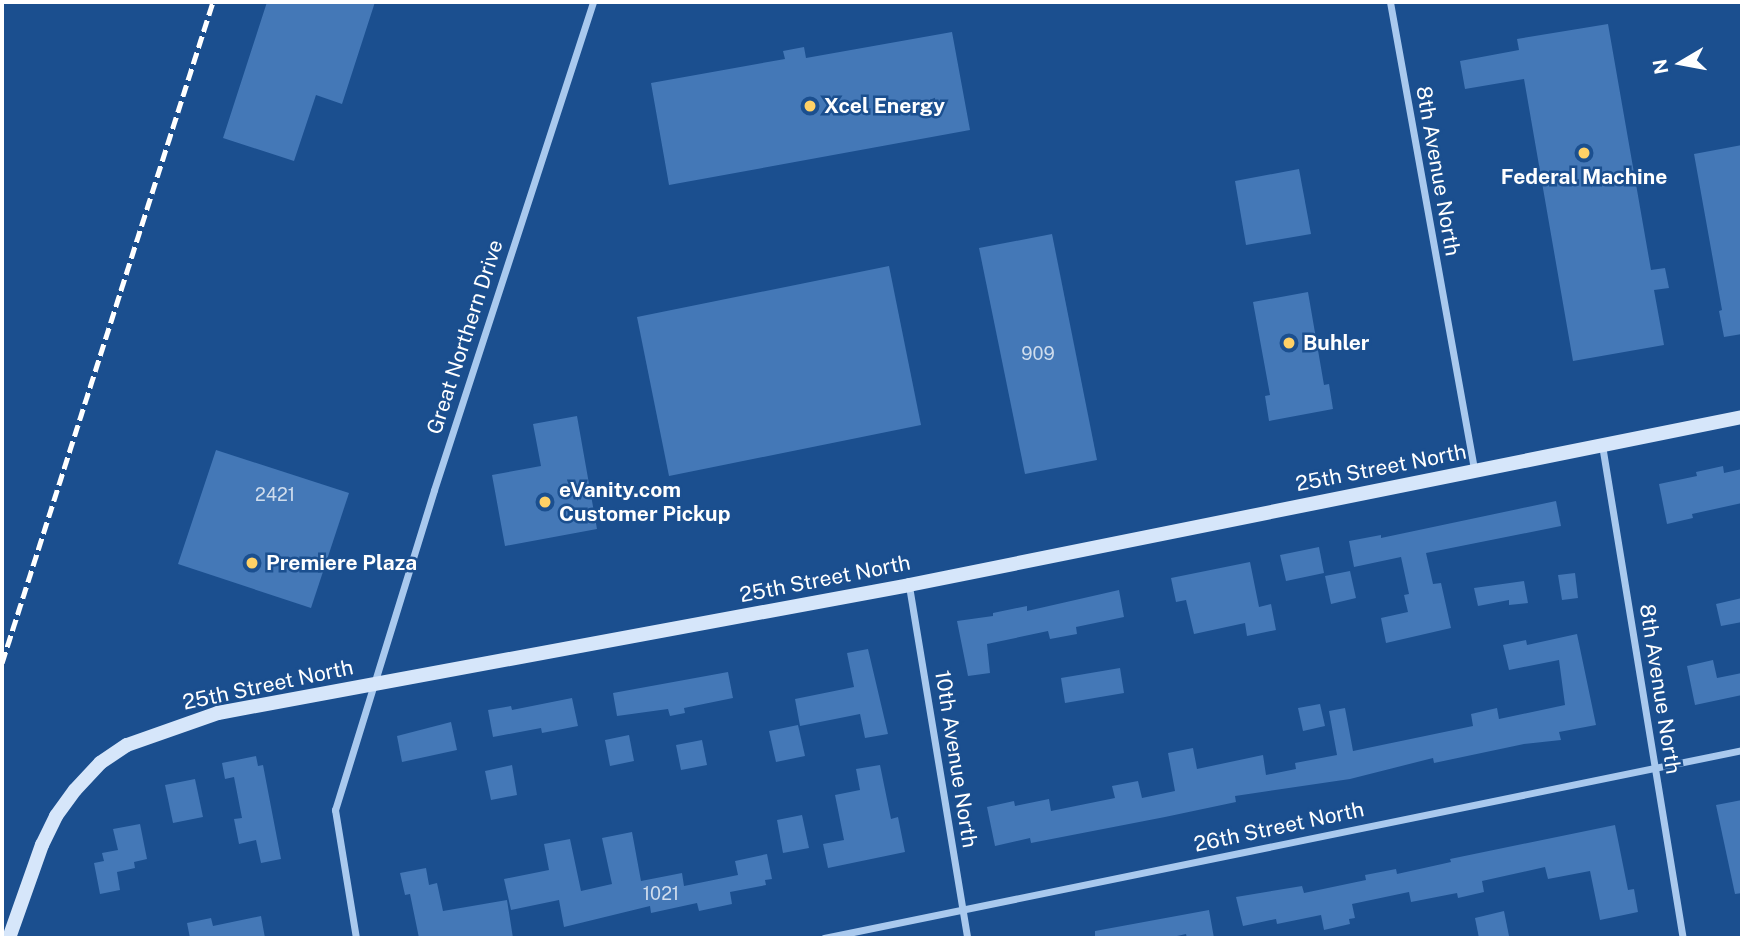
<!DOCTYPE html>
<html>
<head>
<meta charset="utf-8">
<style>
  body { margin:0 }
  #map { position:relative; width:1744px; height:940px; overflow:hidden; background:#1b4f8f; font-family:"Public Sans",sans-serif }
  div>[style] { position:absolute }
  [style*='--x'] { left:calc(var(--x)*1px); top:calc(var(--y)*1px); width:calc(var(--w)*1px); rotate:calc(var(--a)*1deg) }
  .building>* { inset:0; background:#4478b7 }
  .street>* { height:7px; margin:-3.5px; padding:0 3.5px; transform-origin:3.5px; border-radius:3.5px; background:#a9c9ee }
  .secondary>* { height:14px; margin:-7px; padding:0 7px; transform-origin:7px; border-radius:7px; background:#d6e6fa }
  .rail>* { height:5px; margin-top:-2.5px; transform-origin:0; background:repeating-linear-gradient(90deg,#fff 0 12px,transparent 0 17px) }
  .dots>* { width:19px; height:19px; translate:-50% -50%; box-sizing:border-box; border:4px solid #1b4f8f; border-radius:50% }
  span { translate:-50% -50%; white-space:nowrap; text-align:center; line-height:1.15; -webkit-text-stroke:5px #1b4f8f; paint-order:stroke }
  .number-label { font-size:18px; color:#d0dded }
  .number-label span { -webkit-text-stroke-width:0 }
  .poi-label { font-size:21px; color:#fff; font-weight:700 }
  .left { translate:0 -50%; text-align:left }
  .street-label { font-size:21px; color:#fff }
  .frame { position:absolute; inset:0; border:4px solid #fff; pointer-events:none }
  .north { position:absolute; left:1646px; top:28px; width:70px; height:70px; -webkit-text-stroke:5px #1b4f8f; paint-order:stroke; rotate:260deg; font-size:19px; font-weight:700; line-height:28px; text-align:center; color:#fff }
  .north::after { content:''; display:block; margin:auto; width:24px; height:32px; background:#fff; clip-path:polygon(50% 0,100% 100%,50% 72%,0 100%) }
</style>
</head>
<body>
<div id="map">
  <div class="building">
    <div style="clip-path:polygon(267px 2px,375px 2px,342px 104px,316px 95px,294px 161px,223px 138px)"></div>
    <div style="clip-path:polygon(1608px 24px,1651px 270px,1665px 268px,1669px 288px,1654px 290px,1664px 345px,1573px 361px,1524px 79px,1465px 89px,1460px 61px,1519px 50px,1517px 39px)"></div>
    <div style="clip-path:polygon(952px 32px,970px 130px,669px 185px,651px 83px,785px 59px,783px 51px,804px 47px,806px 58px)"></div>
    <div style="clip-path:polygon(1742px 145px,1742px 334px,1724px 337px,1719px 311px,1722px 310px,1694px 154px)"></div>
    <div style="clip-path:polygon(1299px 169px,1311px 234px,1246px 245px,1235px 181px)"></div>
    <div style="clip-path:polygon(1052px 234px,1097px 460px,1025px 474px,979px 248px)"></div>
    <div style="clip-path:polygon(889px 266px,921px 425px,669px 476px,637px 317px)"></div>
    <div style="clip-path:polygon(1308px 292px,1324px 385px,1329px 384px,1333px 409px,1269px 421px,1265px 396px,1270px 395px,1253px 302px)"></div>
    <div style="clip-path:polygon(577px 416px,597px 529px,505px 546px,492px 475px,541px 466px,533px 424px)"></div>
    <div style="clip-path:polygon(216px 450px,349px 493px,311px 608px,178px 564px)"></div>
    <div style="clip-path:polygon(1723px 466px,1724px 473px,1742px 469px,1742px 503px,1692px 514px,1693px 518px,1667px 524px,1659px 484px,1697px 476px,1696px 472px)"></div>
    <div style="clip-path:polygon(1556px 501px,1561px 526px,1426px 553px,1433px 584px,1441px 583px,1451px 628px,1386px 643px,1381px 618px,1408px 612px,1404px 595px,1409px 594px,1401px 557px,1354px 567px,1349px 541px,1381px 535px,1381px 538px)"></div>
    <div style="clip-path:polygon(1319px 547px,1324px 573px,1286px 581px,1280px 555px)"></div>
    <div style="clip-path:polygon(1250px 562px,1259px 607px,1271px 604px,1276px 630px,1247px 636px,1245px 623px,1194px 634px,1186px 600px,1176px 602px,1171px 578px)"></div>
    <div style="clip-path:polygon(1350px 571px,1356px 598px,1331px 604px,1325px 576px)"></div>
    <div style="clip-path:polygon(1575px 573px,1578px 598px,1562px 600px,1558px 575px)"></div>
    <div style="clip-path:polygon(1524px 581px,1528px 603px,1509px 605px,1509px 600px,1478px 606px,1474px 588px)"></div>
    <div style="clip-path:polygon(1119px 590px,1124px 617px,1076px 627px,1077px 634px,1050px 639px,1048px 631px,987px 644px,990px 673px,968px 676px,957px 621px,993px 616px,993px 613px,1027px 606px,1027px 611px)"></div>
    <div style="clip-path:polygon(1742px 598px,1742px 622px,1721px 626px,1716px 604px)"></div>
    <div style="clip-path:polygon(1577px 634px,1596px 725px,1559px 732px,1561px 740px,1524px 744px,1434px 763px,1433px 758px,1350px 779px,1235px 796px,1236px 802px,1165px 817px,1031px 843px,1030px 838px,995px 846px,987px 807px,1014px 801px,1015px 806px,1049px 799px,1051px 811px,1115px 798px,1112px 786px,1138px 781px,1142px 798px,1175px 791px,1168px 753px,1193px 748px,1197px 769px,1263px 755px,1266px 775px,1296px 769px,1295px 763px,1337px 755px,1329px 711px,1345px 708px,1353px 751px,1473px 726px,1471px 714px,1497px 708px,1499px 719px,1565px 705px,1559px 660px,1509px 670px,1503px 645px,1526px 640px,1527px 645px)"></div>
    <div style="clip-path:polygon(868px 649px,888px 734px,865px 738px,860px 714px,800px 726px,795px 699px,854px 687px,847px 653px)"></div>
    <div style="clip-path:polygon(1713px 660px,1717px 678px,1742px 673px,1742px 695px,1695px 705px,1687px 666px)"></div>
    <div style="clip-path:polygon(1120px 668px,1124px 693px,1065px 703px,1061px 678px)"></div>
    <div style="clip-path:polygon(728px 672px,733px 698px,684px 708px,685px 713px,670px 716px,668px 709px,617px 716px,613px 693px)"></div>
    <div style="clip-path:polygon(572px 698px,578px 726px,542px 733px,541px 728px,493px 737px,488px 710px,511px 706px,512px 710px)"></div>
    <div style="clip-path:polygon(1320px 704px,1325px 726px,1303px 731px,1298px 708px)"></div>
    <div style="clip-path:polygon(451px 722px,457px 750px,402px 762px,397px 736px)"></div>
    <div style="clip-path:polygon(798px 725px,805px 756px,776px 762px,769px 731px)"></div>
    <div style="clip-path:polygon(629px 735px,634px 761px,610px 766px,605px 740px)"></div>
    <div style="clip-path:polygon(702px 740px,707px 765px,681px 770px,676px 745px)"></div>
    <div style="clip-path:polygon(256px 756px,258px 766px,263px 765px,281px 859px,261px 863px,256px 840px,239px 844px,234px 819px,242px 818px,234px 777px,225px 779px,222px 763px)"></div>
    <div style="clip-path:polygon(512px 765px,517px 795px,491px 800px,485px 771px)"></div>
    <div style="clip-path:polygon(880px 765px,891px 819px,898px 817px,905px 852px,828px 868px,823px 844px,844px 840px,835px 795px,860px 790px,856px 769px)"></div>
    <div style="clip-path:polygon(195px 779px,203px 817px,173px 823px,165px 785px)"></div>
    <div style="clip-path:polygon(1742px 800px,1742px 893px,1735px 894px,1716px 805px)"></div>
    <div style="clip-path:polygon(802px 815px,809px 848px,783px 853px,777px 820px)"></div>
    <div style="clip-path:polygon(140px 824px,147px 859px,134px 862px,135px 868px,117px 872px,120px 890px,100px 894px,94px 863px,104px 861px,102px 853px,118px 850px,113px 829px)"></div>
    <div style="clip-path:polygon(1615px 825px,1628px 890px,1634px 889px,1638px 912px,1600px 920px,1590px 871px,1548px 879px,1545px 867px,1482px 881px,1484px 892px,1458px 898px,1457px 893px,1411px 902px,1409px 892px,1352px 904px,1355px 918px,1349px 919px,1350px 924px,1324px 930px,1321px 915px,1277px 924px,1276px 919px,1243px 926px,1236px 897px,1302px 886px,1304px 893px,1366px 880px,1365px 875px,1396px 869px,1397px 874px,1451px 862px,1450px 859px)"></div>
    <div style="clip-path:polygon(632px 832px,641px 881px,682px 873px,684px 886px,738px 875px,735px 861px,767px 854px,772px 879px,765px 880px,766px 885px,730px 892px,732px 904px,699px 911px,697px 903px,651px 913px,650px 906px,564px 927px,559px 900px,511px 910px,504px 879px,549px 870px,544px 844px,570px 839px,581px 891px,612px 884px,602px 838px)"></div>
    <div style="clip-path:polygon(426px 868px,429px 885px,437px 883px,443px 911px,507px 900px,513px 938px,419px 938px,410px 894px,405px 895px,400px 873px)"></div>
    <div style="clip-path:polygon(1209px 910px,1214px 938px,1187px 938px,1186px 934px,1168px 938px,1095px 938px,1095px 931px)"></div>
    <div style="clip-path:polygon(1504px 911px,1509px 936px,1479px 938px,1475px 918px)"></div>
    <div style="clip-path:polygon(261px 916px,265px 938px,190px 938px,187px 923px,211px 918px,213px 926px)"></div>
  </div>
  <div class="street">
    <div style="--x:1390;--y:2;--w:476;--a:79.8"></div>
    <div style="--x:1602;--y:445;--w:500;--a:80.7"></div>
    <div style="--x:909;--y:586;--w:357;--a:80.6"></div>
    <div style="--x:356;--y:938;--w:130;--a:-99.3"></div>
    <div style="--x:335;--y:810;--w:335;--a:-72.8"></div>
    <div style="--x:434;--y:490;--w:513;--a:-71.95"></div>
    <div style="--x:824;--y:938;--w:937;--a:-11.57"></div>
  </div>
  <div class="secondary">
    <div style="--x:9;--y:938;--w:99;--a:-70.5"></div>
    <div style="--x:42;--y:845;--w:32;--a:-64"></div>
    <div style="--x:56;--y:816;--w:32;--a:-54"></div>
    <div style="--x:75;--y:790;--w:37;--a:-47"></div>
    <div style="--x:100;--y:763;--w:32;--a:-34"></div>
    <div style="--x:127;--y:745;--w:96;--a:-19.4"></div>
    <div style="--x:218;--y:713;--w:703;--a:-10.49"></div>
    <div style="--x:909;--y:585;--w:850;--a:-11.4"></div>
  </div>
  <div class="rail">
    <div style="--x:2;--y:663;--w:694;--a:-72.3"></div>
  </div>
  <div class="dots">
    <div style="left:810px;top:106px;background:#ffd166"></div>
    <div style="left:1584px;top:153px;background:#ffd166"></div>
    <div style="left:1289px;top:343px;background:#ffd166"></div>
    <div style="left:545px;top:502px;background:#ffd166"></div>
    <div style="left:252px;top:563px;background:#ffd166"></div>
  </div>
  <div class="number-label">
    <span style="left:1038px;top:354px">909</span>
    <span style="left:275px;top:495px">2421</span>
    <span style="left:661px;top:894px">1021</span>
  </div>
  <div class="poi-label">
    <span class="left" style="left:824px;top:106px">Xcel Energy</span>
    <span style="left:1584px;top:177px">Federal Machine</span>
    <span class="left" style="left:1303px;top:343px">Buhler</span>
    <span class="left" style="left:559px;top:502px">eVanity.com<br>Customer Pickup</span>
    <span class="left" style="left:266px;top:563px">Premiere Plaza</span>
  </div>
  <div class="street-label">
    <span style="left:1438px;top:171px;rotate:80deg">8th Avenue North</span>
    <span style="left:465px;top:337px;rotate:-72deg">Great Northern Drive</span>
    <span style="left:1381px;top:468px;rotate:-11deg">25th Street North</span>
    <span style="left:825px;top:579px;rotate:-11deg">25th Street North</span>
    <span style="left:268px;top:685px;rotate:-12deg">25th Street North</span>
    <span style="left:1660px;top:689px;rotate:81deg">8th Avenue North</span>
    <span style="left:956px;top:759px;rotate:81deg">10th Avenue North</span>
    <span style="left:1279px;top:827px;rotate:-12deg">26th Street North</span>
  </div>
  <div class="frame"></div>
  <div class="north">N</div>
</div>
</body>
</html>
